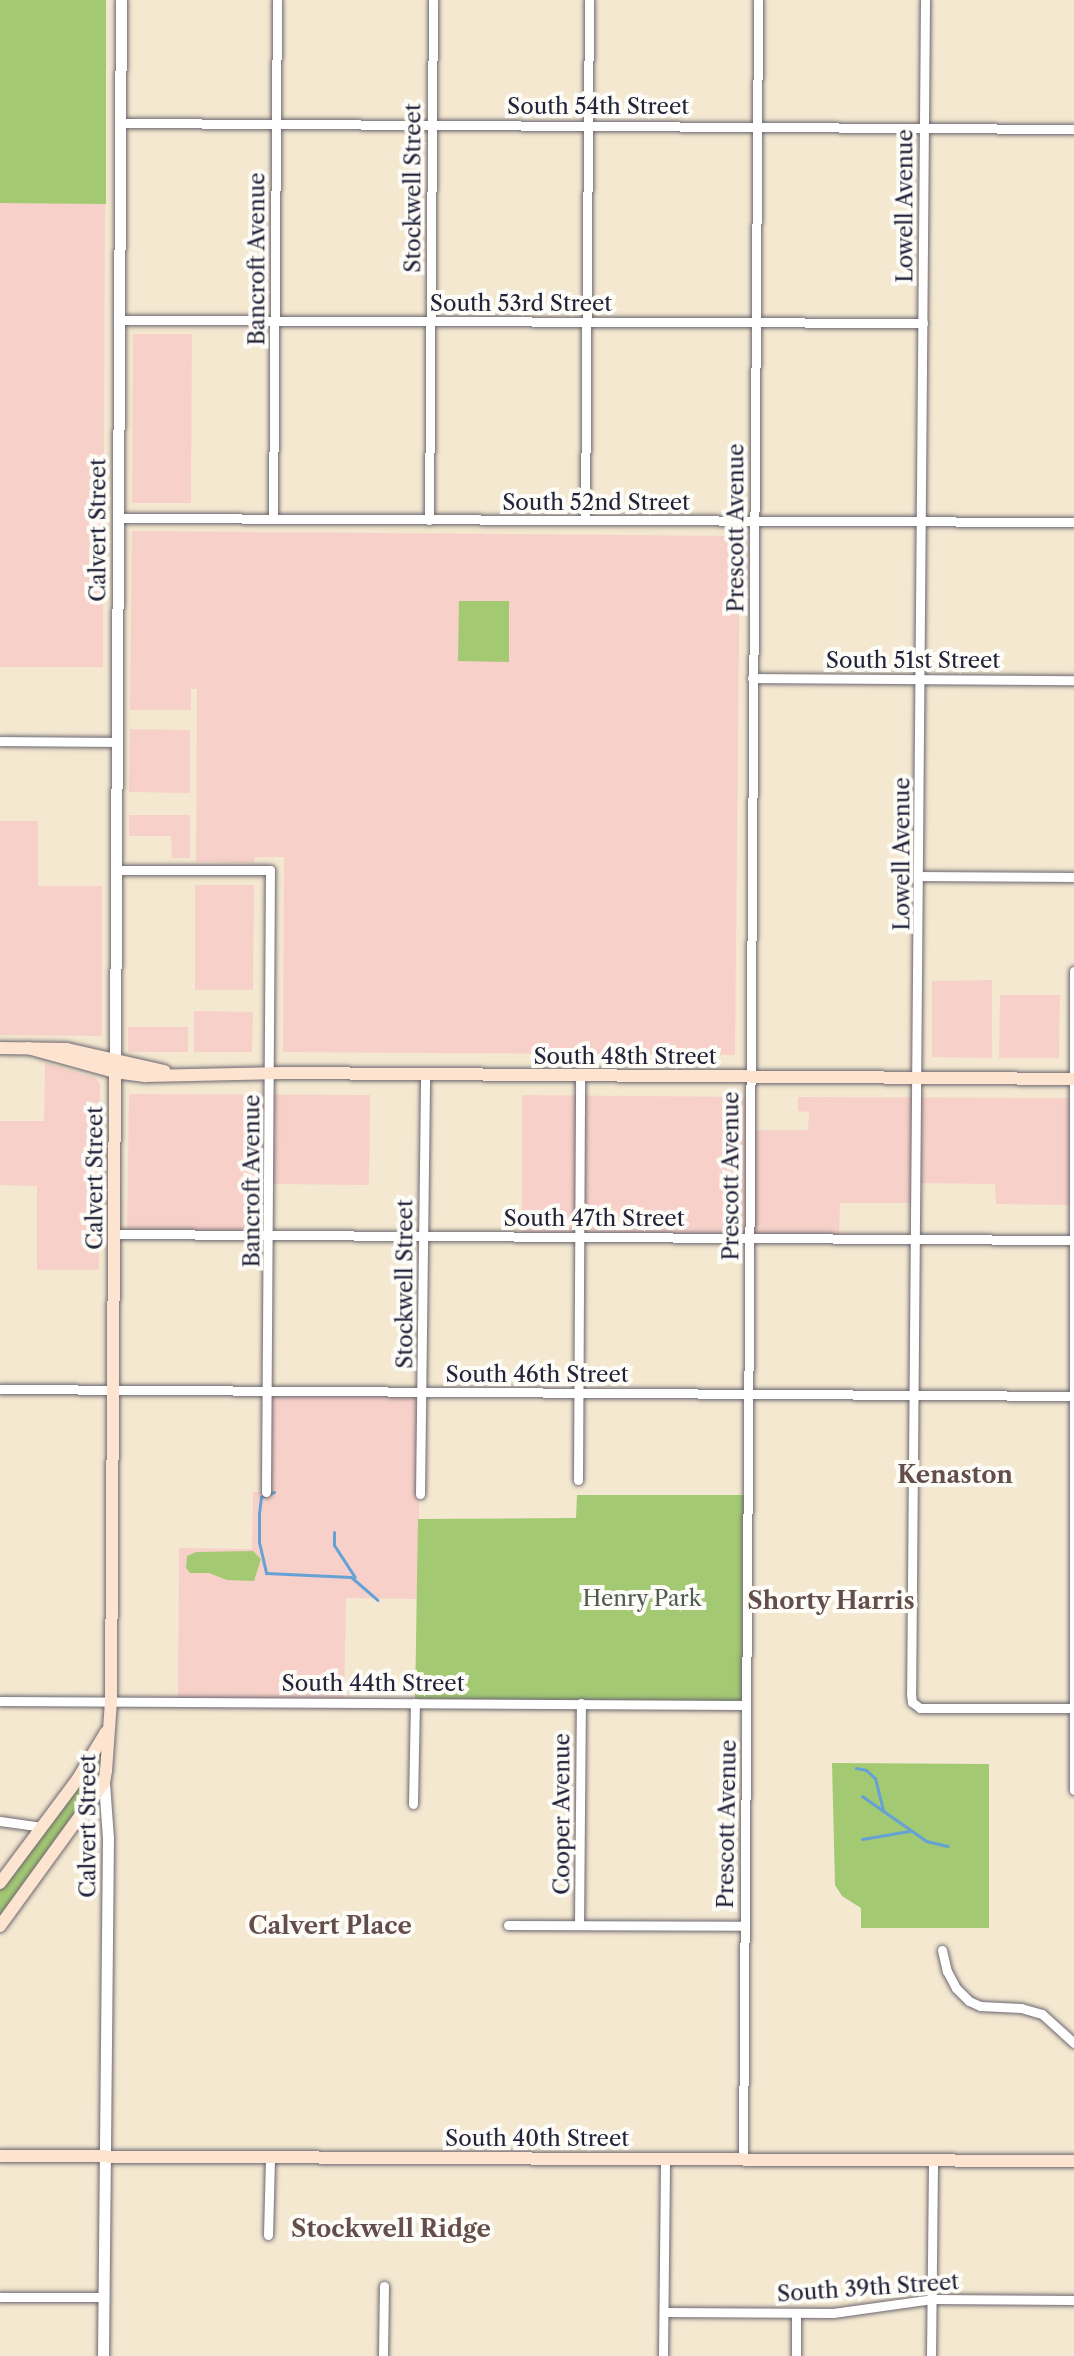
<!DOCTYPE html>
<html>
<head>
<meta charset="utf-8">
<style>
  body { margin:0 }
  #map { position:relative; width:1074px; height:2356px; overflow:hidden; background:#f4e8d1; font-family:"Libre Caslon Text",serif }
  div>[style] { position:absolute }
  [style*='--x'] { left:calc(var(--x)*1px); top:calc(var(--y)*1px); width:calc(var(--w)*1px); rotate:calc(var(--a)*1deg) }
  .built>* { inset:0; background:#f7d1c9 }
  .green>* { inset:0; background:#a3c973 }
  .stream>* { height:3px; margin:-1.5px; padding:0 1.5px; transform-origin:1.5px; border-radius:1.5px; background:#66a1d6 }
  .roads { filter:drop-shadow(0 0 2px #6c6770) drop-shadow(0 0 2px #6c6770) }
  .minor>* { height:9px; margin:-4.5px; padding:0 4.5px; transform-origin:4.5px; border-radius:4.5px; background:#fff }
  .tertiary>* { height:11px; margin:-5.5px; padding:0 5.5px; transform-origin:5.5px; border-radius:5.5px; background:#fff }
  .secondary>* { height:12px; margin:-6px; padding:0 6px; transform-origin:6px; border-radius:6px; background:#fde4d1 }
  span { translate:-50% -50%; white-space:nowrap; text-align:center; line-height:1.15; -webkit-text-stroke:8px #fdfcf7; paint-order:stroke }
  .street-label { font-size:22px; color:#22223b }
  .park-label { font-size:22px; color:#4f5c4f }
  .neighbourhood-label { font-size:24px; color:#644e4b; font-weight:700 }
</style>
</head>
<body>
<div id="map">
  <div class="built">
    <div style="clip-path:polygon(0 0,106px 0,103px 667px,0 667px)"></div>
    <div style="clip-path:polygon(133px 334px,192px 334px,191px 503px,132px 503px)"></div>
    <div style="clip-path:polygon(132px 531px,740px 536px,735px 1055px,283px 1052px,284px 857px,255px 857px,254px 863px,196px 862px,197px 689px,191px 689px,191px 710px,130px 710px)"></div>
    <div style="clip-path:polygon(130px 729px,190px 730px,190px 793px,129px 792px)"></div>
    <div style="clip-path:polygon(129px 815px,190px 815px,190px 858px,172px 858px,171px 836px,129px 836px)"></div>
    <div style="clip-path:polygon(0 821px,38px 821px,38px 886px,102px 886px,102px 1036px,0 1035px)"></div>
    <div style="clip-path:polygon(195px 885px,254px 885px,253px 990px,195px 990px)"></div>
    <div style="clip-path:polygon(992px 980px,992px 1058px,932px 1057px,932px 981px)"></div>
    <div style="clip-path:polygon(1000px 995px,1060px 995px,1059px 1058px,999px 1058px)"></div>
    <div style="clip-path:polygon(194px 1011px,253px 1012px,252px 1052px,194px 1052px)"></div>
    <div style="clip-path:polygon(128px 1027px,188px 1027px,188px 1052px,128px 1052px)"></div>
    <div style="clip-path:polygon(45px 1063px,96px 1078px,100px 1084px,99px 1270px,37px 1270px,37px 1186px,0 1185px,0 1121px,44px 1121px)"></div>
    <div style="clip-path:polygon(129px 1094px,370px 1095px,369px 1185px,270px 1184px,270px 1235px,127px 1235px)"></div>
    <div style="clip-path:polygon(522px 1095px,750px 1097px,750px 1130px,808px 1130px,809px 1112px,798px 1111px,798px 1097px,1074px 1098px,1073px 1205px,996px 1204px,995px 1184px,918px 1183px,917px 1203px,840px 1203px,839px 1239px,522px 1237px)"></div>
    <div style="clip-path:polygon(268px 1391px,422px 1392px,417px 1599px,346px 1598px,344px 1702px,178px 1701px,179px 1548px,252px 1549px,253px 1492px,265px 1492px)"></div>
  </div>
  <div class="green">
    <div style="clip-path:polygon(0 0,106px 0,106px 204px,0 203px)"></div>
    <div style="clip-path:polygon(459px 601px,509px 601px,509px 662px,458px 661px)"></div>
    <div style="clip-path:polygon(577px 1495px,747px 1495px,746px 1705px,415px 1703px,418px 1519px,576px 1518px)"></div>
    <div style="clip-path:polygon(253px 1551px,261px 1559px,254px 1581px,227px 1580px,209px 1573px,190px 1573px,186px 1568px,187px 1556px,196px 1552px)"></div>
    <div style="clip-path:polygon(108px 1730px,104px 1783px,0 1926px,0 1883px)"></div>
    <div style="clip-path:polygon(832px 1763px,989px 1764px,989px 1928px,861px 1928px,861px 1908px,842px 1896px,835px 1885px)"></div>
  </div>
  <div class="stream">
    <div style="--x:274;--y:1492;--w:14;--a:159"></div>
    <div style="--x:261;--y:1497;--w:16;--a:97"></div>
    <div style="--x:259;--y:1513;--w:29;--a:90"></div>
    <div style="--x:259;--y:1542;--w:32;--a:77"></div>
    <div style="--x:266;--y:1573;--w:85;--a:2.7"></div>
    <div style="--x:351;--y:1577;--w:35;--a:41"></div>
    <div style="--x:334;--y:1532;--w:13;--a:90"></div>
    <div style="--x:334;--y:1545;--w:38;--a:57"></div>
    <div style="--x:856;--y:1768;--w:10;--a:11"></div>
    <div style="--x:866;--y:1770;--w:12;--a:42"></div>
    <div style="--x:875;--y:1778;--w:33;--a:76"></div>
    <div style="--x:862;--y:1796;--w:78;--a:35.1"></div>
    <div style="--x:926;--y:1841;--w:22;--a:13"></div>
    <div style="--x:862;--y:1839;--w:48;--a:-9.7"></div>
  </div>
  <div class="roads">
    <div class="minor">
      <div style="--x:925;--y:0;--w:1694;--a:90.47"></div>
      <div style="--x:911;--y:1694;--w:8;--a:83"></div>
      <div style="--x:912;--y:1702;--w:10;--a:37"></div>
      <div style="--x:920;--y:1708;--w:154;--a:0"></div>
      <div style="--x:121;--y:123;--w:953;--a:0.36"></div>
      <div style="--x:119;--y:320;--w:804;--a:0.21"></div>
      <div style="--x:119;--y:518;--w:955;--a:0.24"></div>
      <div style="--x:273;--y:519;--w:519;--a:-89.56"></div>
      <div style="--x:429;--y:520;--w:520;--a:-89.56"></div>
      <div style="--x:585;--y:520;--w:520;--a:-89.56"></div>
      <div style="--x:752;--y:678;--w:322;--a:0.4"></div>
      <div style="--x:0;--y:741;--w:116;--a:0.5"></div>
      <div style="--x:116;--y:870;--w:154;--a:0"></div>
      <div style="--x:270;--y:870;--w:622;--a:90.37"></div>
      <div style="--x:920;--y:876;--w:154;--a:0.4"></div>
      <div style="--x:1074;--y:971;--w:819;--a:90"></div>
      <div style="--x:114;--y:1234;--w:960;--a:0.36"></div>
      <div style="--x:0;--y:1389;--w:1074;--a:0.37"></div>
      <div style="--x:578;--y:1480;--w:404;--a:-89.7"></div>
      <div style="--x:420;--y:1494;--w:419;--a:-89.3"></div>
      <div style="--x:0;--y:1701;--w:746;--a:0.31"></div>
      <div style="--x:413;--y:1804;--w:101;--a:-88.9"></div>
      <div style="--x:0;--y:1821;--w:42;--a:8.1"></div>
      <div style="--x:508;--y:1925;--w:236;--a:0.2"></div>
      <div style="--x:579;--y:1925;--w:222;--a:-89.5"></div>
      <div style="--x:942;--y:1950;--w:22;--a:77"></div>
      <div style="--x:947;--y:1971;--w:19;--a:62"></div>
      <div style="--x:956;--y:1988;--w:18;--a:45"></div>
      <div style="--x:969;--y:2001;--w:12;--a:24"></div>
      <div style="--x:980;--y:2006;--w:41;--a:2.8"></div>
      <div style="--x:1021;--y:2008;--w:22;--a:16"></div>
      <div style="--x:1042;--y:2014;--w:43;--a:42.2"></div>
      <div style="--x:743;--y:2160;--w:2160;--a:-89.6"></div>
      <div style="--x:268;--y:2235;--w:76;--a:-88.5"></div>
      <div style="--x:0;--y:2297;--w:104;--a:0"></div>
      <div style="--x:664;--y:2312;--w:169;--a:0.3"></div>
      <div style="--x:833;--y:2313;--w:100;--a:-8"></div>
      <div style="--x:932;--y:2299;--w:142;--a:0.4"></div>
      <div style="--x:383;--y:2356;--w:70;--a:-89.2"></div>
      <div style="--x:663;--y:2356;--w:196;--a:-89.4"></div>
      <div style="--x:796;--y:2356;--w:43;--a:-90"></div>
      <div style="--x:931;--y:2356;--w:195;--a:-89.4"></div>
    </div>
    <div class="tertiary">
      <div style="--x:115;--y:1060;--w:1060;--a:-89.68"></div>
      <div style="--x:103;--y:2356;--w:518;--a:-89.45"></div>
      <div style="--x:108;--y:1838;--w:55;--a:-94.2"></div>
    </div>
    <div class="secondary">
      <div style="--x:0;--y:1048;--w:67;--a:0.9"></div>
      <div style="--x:67;--y:1049;--w:100;--a:12.7"></div>
      <div style="--x:28;--y:1048;--w:90;--a:15.4"></div>
      <div style="--x:115;--y:1072;--w:30;--a:8"></div>
      <div style="--x:145;--y:1076;--w:138;--a:-1.2"></div>
      <div style="--x:283;--y:1073;--w:791;--a:0.43"></div>
      <div style="--x:0;--y:1883;--w:129;--a:-53.2"></div>
      <div style="--x:77;--y:1780;--w:56;--a:-58.9"></div>
      <div style="--x:0;--y:1926;--w:177;--a:-54"></div>
      <div style="--x:104;--y:1783;--w:12;--a:-81"></div>
      <div style="--x:106;--y:1771;--w:70;--a:-85.9"></div>
      <div style="--x:111;--y:1701;--w:641;--a:-89.64"></div>
      <div style="--x:0;--y:2156;--w:1074;--a:0.27"></div>
    </div>
  </div>
  <div class="street-label">
    <span style="left:598px;top:107px">South 54th Street</span>
    <span style="left:413px;top:188px;rotate:-90deg">Stockwell Street</span>
    <span style="left:905px;top:206px;rotate:-90deg">Lowell Avenue</span>
    <span style="left:257px;top:259px;rotate:-90deg">Bancroft Avenue</span>
    <span style="left:521px;top:304px">South 53rd Street</span>
    <span style="left:596px;top:503px">South 52nd Street</span>
    <span style="left:736px;top:528px;rotate:-90deg">Prescott Avenue</span>
    <span style="left:98px;top:530px;rotate:-90deg">Calvert Street</span>
    <span style="left:913px;top:661px">South 51st Street</span>
    <span style="left:902px;top:854px;rotate:-90deg">Lowell Avenue</span>
    <span style="left:625px;top:1057px">South 48th Street</span>
    <span style="left:731px;top:1176px;rotate:-90deg">Prescott Avenue</span>
    <span style="left:95px;top:1178px;rotate:-90deg">Calvert Street</span>
    <span style="left:252px;top:1181px;rotate:-90deg">Bancroft Avenue</span>
    <span style="left:594px;top:1219px">South 47th Street</span>
    <span style="left:405px;top:1284px;rotate:-90deg">Stockwell Street</span>
    <span style="left:537px;top:1375px">South 46th Street</span>
    <span style="left:373px;top:1684px">South 44th Street</span>
    <span style="left:562px;top:1814px;rotate:-90deg">Cooper Avenue</span>
    <span style="left:727px;top:1824px;rotate:-89deg">Prescott Avenue</span>
    <span style="left:88px;top:1826px;rotate:-90deg">Calvert Street</span>
    <span style="left:537px;top:2139px">South 40th Street</span>
    <span style="left:868px;top:2288px;rotate:-4deg">South 39th Street</span>
  </div>
  <div class="park-label">
    <span style="left:642px;top:1599px">Henry Park</span>
  </div>
  <div class="neighbourhood-label">
    <span style="left:955px;top:1475px">Kenaston</span>
    <span style="left:831px;top:1601px">Shorty Harris</span>
    <span style="left:330px;top:1926px">Calvert Place</span>
    <span style="left:391px;top:2229px">Stockwell Ridge</span>
  </div>
</div>
</body>
</html>
